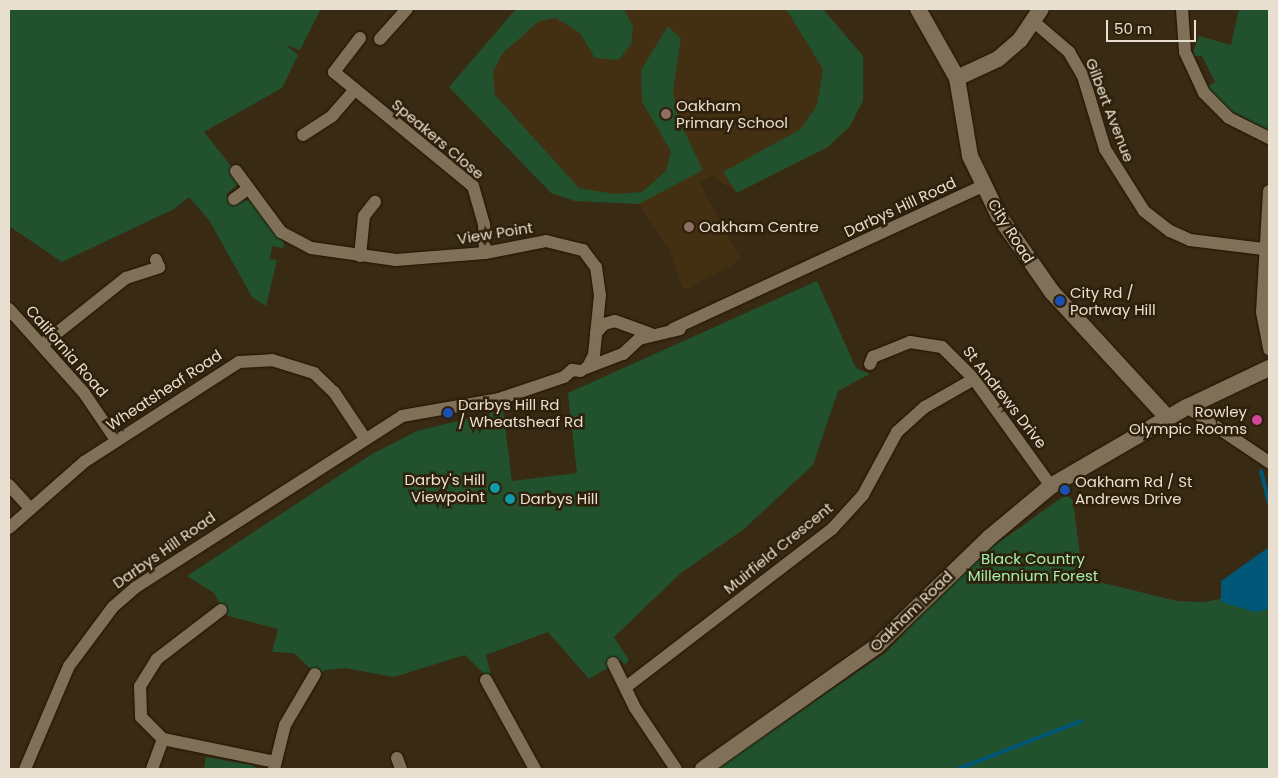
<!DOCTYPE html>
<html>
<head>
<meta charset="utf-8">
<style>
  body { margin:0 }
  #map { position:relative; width:1278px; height:778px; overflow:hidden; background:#392a14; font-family:Poppins,sans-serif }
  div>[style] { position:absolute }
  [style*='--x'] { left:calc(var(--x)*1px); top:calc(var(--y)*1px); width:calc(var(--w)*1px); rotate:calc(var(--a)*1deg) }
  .built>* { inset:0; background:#433013 }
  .green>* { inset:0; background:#22512d }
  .water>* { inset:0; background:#005777 }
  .stream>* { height:4px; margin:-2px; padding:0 2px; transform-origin:2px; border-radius:2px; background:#005777 }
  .roads { filter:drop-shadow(0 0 1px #201200) drop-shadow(0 0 1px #201200) }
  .minor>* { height:12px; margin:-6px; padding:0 6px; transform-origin:6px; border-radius:6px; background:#817058 }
  .tertiary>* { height:16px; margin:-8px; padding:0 8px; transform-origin:8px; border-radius:8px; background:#817058 }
  .dots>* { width:14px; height:14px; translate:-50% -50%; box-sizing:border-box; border:2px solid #2e200a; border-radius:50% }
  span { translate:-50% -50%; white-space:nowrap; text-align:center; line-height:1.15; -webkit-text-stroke:5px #2e200a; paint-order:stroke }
  .poi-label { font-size:15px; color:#e8dfd1 }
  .left { translate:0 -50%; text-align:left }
  .right { translate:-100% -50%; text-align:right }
  .street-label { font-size:15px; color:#e8dfd1 }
  .park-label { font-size:15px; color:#a3f1b1 }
  .frame { position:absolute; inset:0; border:10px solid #e8dfd1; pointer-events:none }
  .scale { position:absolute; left:1106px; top:20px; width:90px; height:22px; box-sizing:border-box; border:2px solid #e8dfd1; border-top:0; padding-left:6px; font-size:15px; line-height:18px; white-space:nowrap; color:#e8dfd1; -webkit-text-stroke:4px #2e200a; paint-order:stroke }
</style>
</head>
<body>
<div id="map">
  <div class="built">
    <div style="clip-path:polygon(516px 9px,823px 9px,863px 56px,863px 101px,850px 126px,828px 147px,737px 193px,712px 176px,699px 182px,741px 260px,687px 289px,682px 287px,670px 250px,639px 204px,575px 201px,551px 193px,449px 87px)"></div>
  </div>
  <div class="green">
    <div style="clip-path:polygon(9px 9px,321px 9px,300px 50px,286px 45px,298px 55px,282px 88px,204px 132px,231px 166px,238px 184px,226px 195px,233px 203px,249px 200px,284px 243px,283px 248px,272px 246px,270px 259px,277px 260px,266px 306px,252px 297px,209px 220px,189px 197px,174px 209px,62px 262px,9px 226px)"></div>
    <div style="clip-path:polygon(516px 9px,624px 9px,633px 26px,631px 44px,619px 60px,595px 58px,580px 33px,556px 18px,539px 21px,502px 54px,493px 72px,495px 95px,579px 188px,614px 194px,642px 192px,666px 171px,671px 151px,642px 102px,641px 70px,668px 26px,681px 39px,673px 91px,678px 118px,703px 170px,639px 204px,575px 201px,551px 193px,449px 87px)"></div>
    <div style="clip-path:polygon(786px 9px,823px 9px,863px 56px,863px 101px,850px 126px,828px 147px,737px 193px,723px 172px,801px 129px,817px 105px,823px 69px)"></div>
    <div style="clip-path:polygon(1239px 9px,1269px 9px,1269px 131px,1223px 106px,1207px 87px,1215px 82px,1202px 56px,1192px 56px,1199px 36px,1231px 45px)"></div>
    <div style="clip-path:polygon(817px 281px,856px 368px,870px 374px,838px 391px,813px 465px,744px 529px,681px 573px,614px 637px,629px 660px,624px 665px,621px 660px,589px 679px,548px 632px,486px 655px,491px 675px,487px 677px,465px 655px,394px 677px,345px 668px,325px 670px,318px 676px,294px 653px,272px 652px,278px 629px,225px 615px,214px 593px,187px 576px,372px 454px,417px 431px,503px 410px,512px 481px,577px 473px,568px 393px)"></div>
    <div style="clip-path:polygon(1067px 494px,1073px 501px,1083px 578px,1177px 601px,1203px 602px,1220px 599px,1269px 570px,1269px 769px,716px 769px,885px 653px,971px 562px)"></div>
    <div style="clip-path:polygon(206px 757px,252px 765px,258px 769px,204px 769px)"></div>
  </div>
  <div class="water">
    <div style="clip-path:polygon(1269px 547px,1269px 609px,1255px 612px,1221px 602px,1221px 581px)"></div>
  </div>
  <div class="stream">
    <div style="--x:1261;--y:471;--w:32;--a:76"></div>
    <div style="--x:958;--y:769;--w:132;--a:-21.3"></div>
  </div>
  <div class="roads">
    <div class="minor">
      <div style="--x:1182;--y:9;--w:43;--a:86"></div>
      <div style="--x:1185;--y:52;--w:45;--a:65.1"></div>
      <div style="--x:1204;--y:93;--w:35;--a:45"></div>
      <div style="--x:1229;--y:118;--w:45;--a:26.6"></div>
      <div style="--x:1033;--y:21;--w:48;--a:40.7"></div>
      <div style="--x:1069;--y:52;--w:28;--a:60"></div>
      <div style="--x:1083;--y:76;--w:76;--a:73.2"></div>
      <div style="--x:1105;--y:149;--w:73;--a:57.8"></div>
      <div style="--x:1144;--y:211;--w:33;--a:38"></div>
      <div style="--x:1170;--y:231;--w:22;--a:24"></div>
      <div style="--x:1190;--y:240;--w:74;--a:7"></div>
      <div style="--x:360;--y:38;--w:43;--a:127.4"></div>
      <div style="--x:334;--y:72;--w:180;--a:39.4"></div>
      <div style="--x:473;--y:186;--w:40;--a:74"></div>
      <div style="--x:484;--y:224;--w:29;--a:88"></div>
      <div style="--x:380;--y:39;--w:40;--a:-48"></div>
      <div style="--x:303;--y:135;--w:35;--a:-33"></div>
      <div style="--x:332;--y:116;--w:35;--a:-49"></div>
      <div style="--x:236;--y:171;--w:76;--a:53.6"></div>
      <div style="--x:281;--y:232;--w:34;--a:28"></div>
      <div style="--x:311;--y:248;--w:86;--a:8"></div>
      <div style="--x:396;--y:260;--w:89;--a:-4.5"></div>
      <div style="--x:485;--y:253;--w:62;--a:-11.1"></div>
      <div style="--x:546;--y:241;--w:38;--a:14"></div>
      <div style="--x:583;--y:250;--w:21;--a:53"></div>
      <div style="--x:596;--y:267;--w:28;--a:82"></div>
      <div style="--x:600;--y:295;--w:60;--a:95.7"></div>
      <div style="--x:594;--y:355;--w:13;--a:117"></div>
      <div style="--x:1269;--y:191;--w:121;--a:93.3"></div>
      <div style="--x:1262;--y:312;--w:38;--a:79"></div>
      <div style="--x:234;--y:199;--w:17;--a:-36"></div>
      <div style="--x:360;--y:256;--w:40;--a:-84.3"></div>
      <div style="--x:364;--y:216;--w:18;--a:-52"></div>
      <div style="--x:9;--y:309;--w:113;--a:48.2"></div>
      <div style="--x:84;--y:393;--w:57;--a:55.8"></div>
      <div style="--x:673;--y:329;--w:341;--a:-24.8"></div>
      <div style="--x:596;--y:333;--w:12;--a:-48"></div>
      <div style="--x:604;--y:324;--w:11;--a:-15"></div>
      <div style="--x:615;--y:321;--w:38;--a:20"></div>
      <div style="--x:43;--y:344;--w:106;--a:-38.5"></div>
      <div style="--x:126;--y:278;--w:35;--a:-18"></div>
      <div style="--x:159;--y:267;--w:8;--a:-113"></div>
      <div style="--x:870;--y:364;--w:8;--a:-67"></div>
      <div style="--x:873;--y:357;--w:40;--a:-22"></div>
      <div style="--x:910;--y:342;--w:32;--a:9"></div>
      <div style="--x:942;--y:347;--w:45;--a:45"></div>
      <div style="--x:974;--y:379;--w:132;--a:54.3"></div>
      <div style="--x:586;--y:368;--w:40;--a:-21"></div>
      <div style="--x:623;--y:354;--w:22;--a:-43"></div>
      <div style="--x:639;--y:339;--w:42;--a:-13.7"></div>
      <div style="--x:1187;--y:407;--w:99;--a:33.9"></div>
      <div style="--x:9;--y:485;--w:30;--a:48"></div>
      <div style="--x:9;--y:528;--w:100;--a:-41.3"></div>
      <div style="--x:84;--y:462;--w:184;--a:-32.8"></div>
      <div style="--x:239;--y:362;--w:33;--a:-3"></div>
      <div style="--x:272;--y:360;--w:44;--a:17.2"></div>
      <div style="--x:314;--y:373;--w:28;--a:44"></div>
      <div style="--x:334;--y:392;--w:54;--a:56.3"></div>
      <div style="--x:221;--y:610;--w:81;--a:142.6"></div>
      <div style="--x:157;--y:659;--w:32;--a:122"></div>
      <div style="--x:140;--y:686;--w:31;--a:88"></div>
      <div style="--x:141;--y:717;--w:31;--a:45"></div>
      <div style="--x:163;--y:739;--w:114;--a:11.6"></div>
      <div style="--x:613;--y:663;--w:50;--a:63.9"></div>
      <div style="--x:635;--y:708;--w:73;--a:56.1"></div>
      <div style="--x:486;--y:680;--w:102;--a:61.2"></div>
      <div style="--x:626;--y:687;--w:260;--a:-37.5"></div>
      <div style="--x:832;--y:529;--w:46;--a:-47.6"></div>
      <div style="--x:863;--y:495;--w:72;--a:-61.6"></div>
      <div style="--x:897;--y:432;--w:38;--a:-42"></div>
      <div style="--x:925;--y:407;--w:56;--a:-29.7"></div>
      <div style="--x:397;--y:758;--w:12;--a:70"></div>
      <div style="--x:25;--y:769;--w:112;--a:-66.9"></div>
      <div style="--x:69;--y:666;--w:74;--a:-53.3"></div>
      <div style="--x:113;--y:607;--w:30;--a:-41"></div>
      <div style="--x:136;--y:587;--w:316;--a:-32.7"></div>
      <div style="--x:402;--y:416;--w:98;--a:-9.9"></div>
      <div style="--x:499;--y:399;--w:69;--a:-18.7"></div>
      <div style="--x:564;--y:377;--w:11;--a:-41"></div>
      <div style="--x:572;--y:370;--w:9;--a:6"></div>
      <div style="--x:152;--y:769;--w:32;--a:-70"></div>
      <div style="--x:274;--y:769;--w:45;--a:-76"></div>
      <div style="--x:285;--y:725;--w:59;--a:-59.5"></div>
    </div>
    <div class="tertiary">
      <div style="--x:918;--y:9;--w:79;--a:60.5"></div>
      <div style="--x:957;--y:78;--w:79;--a:80.5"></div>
      <div style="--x:970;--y:156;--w:67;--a:64.2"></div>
      <div style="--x:999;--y:216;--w:93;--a:55.1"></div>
      <div style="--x:1052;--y:292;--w:171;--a:47.4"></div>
      <div style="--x:957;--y:78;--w:45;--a:-24.9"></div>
      <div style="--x:998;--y:59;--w:29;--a:-41"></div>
      <div style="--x:1020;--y:40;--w:37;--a:-56"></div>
      <div style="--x:703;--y:769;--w:213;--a:-35.3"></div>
      <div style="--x:877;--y:646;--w:157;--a:-44"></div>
      <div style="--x:990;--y:537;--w:80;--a:-39.9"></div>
      <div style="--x:1051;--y:486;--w:157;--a:-30.2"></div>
      <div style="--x:1187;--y:407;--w:91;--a:-25.4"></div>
    </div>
  </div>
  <div class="dots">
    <div style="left:666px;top:114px;background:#8d6e63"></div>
    <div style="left:689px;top:227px;background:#8d6e63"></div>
    <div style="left:1060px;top:301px;background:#1a4fb4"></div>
    <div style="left:448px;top:413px;background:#1a4fb4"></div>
    <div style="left:1257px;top:420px;background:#d1479c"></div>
    <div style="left:495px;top:488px;background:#0f9aa8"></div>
    <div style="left:1065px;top:490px;background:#1a4fb4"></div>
    <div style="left:510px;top:499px;background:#0f9aa8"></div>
  </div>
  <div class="poi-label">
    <span class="left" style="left:676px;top:114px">Oakham<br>Primary School</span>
    <span class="left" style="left:699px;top:227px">Oakham Centre</span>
    <span class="left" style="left:1070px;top:301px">City Rd /<br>Portway Hill</span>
    <span class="left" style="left:458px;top:413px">Darbys Hill Rd<br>/ Wheatsheaf Rd</span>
    <span class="right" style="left:1247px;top:420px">Rowley<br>Olympic Rooms</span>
    <span class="right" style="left:485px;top:488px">Darby's Hill<br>Viewpoint</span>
    <span class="left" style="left:1075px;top:490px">Oakham Rd / St<br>Andrews Drive</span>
    <span class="left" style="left:520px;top:499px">Darbys Hill</span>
  </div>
  <div class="street-label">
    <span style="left:1110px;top:110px;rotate:69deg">Gilbert Avenue</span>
    <span style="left:438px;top:139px;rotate:40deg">Speakers Close</span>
    <span style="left:900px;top:207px;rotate:-25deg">Darbys Hill Road</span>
    <span style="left:1011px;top:231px;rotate:58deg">City Road</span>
    <span style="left:495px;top:233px;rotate:-9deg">View Point</span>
    <span style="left:67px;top:351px;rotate:49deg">California Road</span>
    <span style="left:164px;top:390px;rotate:-33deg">Wheatsheaf Road</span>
    <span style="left:1005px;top:397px;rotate:52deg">St Andrews Drive</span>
    <span style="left:778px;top:548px;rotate:-39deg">Muirfield Crescent</span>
    <span style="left:164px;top:550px;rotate:-35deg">Darbys Hill Road</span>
    <span style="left:911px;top:611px;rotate:-44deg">Oakham Road</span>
  </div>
  <div class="park-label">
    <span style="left:1033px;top:567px">Black Country<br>Millennium Forest</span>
  </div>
  <div class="frame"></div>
  <div class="scale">50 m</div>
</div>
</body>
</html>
